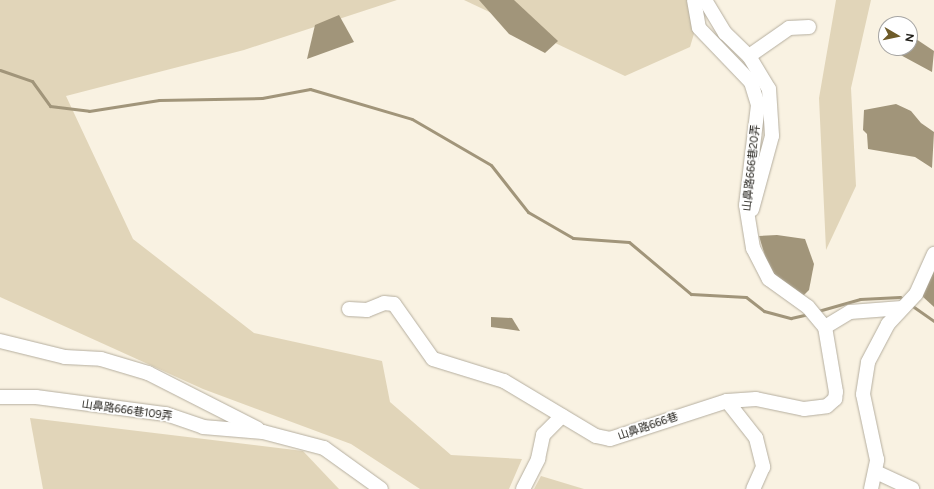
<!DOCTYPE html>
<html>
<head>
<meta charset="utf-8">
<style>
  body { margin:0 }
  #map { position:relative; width:934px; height:489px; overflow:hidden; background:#f9f2e2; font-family:Figtree,"Noto Sans TC",sans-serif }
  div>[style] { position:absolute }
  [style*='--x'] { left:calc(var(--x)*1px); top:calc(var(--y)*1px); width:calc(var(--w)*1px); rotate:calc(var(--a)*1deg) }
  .green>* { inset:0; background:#e1d5b9 }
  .water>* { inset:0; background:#a1957a }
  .stream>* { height:3px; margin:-1.5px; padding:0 1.5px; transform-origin:1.5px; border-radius:1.5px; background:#a1957a }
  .roads { filter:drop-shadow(0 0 1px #b5ae9f) drop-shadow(0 0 1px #b5ae9f) }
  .minor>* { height:14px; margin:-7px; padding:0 7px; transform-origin:7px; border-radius:7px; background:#fff }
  span { translate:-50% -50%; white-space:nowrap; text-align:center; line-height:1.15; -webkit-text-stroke:3.5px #fff; paint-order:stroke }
  .street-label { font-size:11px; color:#211f19 }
  .north { position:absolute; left:878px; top:16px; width:40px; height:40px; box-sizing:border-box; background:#fff; border:1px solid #a6a5a3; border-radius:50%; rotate:99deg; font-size:11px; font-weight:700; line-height:16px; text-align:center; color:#211f19 }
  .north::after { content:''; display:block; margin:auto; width:14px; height:18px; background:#6e5b29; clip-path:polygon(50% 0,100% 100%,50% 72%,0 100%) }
</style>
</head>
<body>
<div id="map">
  <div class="green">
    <div style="clip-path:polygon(0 0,397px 0,244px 50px,66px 96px,133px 239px,254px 333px,382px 361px,390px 402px,451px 455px,522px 459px,509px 489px,420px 489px,351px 444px,203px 389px,0 297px)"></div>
    <div style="clip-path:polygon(464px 0,704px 0,690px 47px,625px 76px)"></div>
    <div style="clip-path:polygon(836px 0,871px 0,851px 88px,856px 186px,826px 250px,819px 98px)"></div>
    <div style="clip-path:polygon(30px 418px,303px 451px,339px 489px,43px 489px)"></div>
    <div style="clip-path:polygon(541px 476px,584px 489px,534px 489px)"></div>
  </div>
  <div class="water">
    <div style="clip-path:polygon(479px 0,514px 0,558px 41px,545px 53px,509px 34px)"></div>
    <div style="clip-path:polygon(339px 15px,354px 42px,307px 59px,315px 25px)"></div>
    <div style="clip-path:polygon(910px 35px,934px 51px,932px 72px,895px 52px,897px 48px,910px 48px)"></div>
    <div style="clip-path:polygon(896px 104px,911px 111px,921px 123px,934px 132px,932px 168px,915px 157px,868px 149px,867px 134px,863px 130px,864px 110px)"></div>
    <div style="clip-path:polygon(777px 235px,805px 239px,814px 264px,809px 290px,803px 296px,782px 285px,768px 266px,759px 236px)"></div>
    <div style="clip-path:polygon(934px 261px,934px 307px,922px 296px)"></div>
    <div style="clip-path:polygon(491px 317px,512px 318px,520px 331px,491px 327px)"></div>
  </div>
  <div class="stream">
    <div style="--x:0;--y:70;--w:34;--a:19"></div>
    <div style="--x:32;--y:81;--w:31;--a:54"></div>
    <div style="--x:50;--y:106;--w:39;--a:7"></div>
    <div style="--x:89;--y:111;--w:71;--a:-8.9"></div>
    <div style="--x:159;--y:100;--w:103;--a:-1.1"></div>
    <div style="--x:262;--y:98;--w:49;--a:-10.6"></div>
    <div style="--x:310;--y:89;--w:106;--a:16.4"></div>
    <div style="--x:412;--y:119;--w:91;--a:30.2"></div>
    <div style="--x:491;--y:165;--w:60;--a:51.8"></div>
    <div style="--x:528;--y:212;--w:52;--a:30"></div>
    <div style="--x:573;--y:238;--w:56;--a:4.1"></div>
    <div style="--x:629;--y:242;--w:81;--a:40"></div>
    <div style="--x:691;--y:294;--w:55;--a:3.1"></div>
    <div style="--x:746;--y:297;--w:23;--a:38"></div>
    <div style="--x:764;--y:311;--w:28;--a:15"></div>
    <div style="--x:791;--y:318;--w:18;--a:-13"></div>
    <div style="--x:911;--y:305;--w:28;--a:35"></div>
    <div style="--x:818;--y:311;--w:44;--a:-15.9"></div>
    <div style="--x:860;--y:299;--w:40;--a:-2.9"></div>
    <div style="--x:900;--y:297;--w:6;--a:39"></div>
  </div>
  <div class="roads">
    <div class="minor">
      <div style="--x:694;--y:0;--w:28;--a:80"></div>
      <div style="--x:699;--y:28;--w:75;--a:46.1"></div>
      <div style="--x:751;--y:82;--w:24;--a:73"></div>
      <div style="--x:758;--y:105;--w:101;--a:96.8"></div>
      <div style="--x:746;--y:205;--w:44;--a:80.8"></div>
      <div style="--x:753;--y:248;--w:35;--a:63"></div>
      <div style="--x:769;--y:279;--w:48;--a:35.7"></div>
      <div style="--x:808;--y:307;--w:26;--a:50"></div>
      <div style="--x:705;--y:0;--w:39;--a:59"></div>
      <div style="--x:725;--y:33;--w:33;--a:44"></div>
      <div style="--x:749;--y:56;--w:39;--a:59"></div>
      <div style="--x:769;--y:89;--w:47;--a:86.3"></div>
      <div style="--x:772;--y:136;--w:76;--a:105.3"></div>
      <div style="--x:749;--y:56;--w:49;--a:-35"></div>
      <div style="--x:789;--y:28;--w:20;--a:-3"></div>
      <div style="--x:349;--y:309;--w:18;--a:3"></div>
      <div style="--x:367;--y:310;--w:18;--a:-22"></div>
      <div style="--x:384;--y:303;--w:10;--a:6"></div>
      <div style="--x:394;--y:304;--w:67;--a:54.7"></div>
      <div style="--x:433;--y:359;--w:74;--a:17.2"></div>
      <div style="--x:504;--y:381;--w:107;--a:30.9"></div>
      <div style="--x:596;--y:436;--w:14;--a:12"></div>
      <div style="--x:610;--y:439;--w:123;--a:-18"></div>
      <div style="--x:727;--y:401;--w:29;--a:-4"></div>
      <div style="--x:756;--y:399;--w:49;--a:11.8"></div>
      <div style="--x:804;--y:409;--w:23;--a:-7"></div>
      <div style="--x:827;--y:406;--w:11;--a:-41"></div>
      <div style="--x:835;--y:399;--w:7;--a:-82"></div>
      <div style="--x:836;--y:392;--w:66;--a:-99.6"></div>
      <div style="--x:825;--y:327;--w:29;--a:-31"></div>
      <div style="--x:850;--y:312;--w:52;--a:-4.4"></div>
      <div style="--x:0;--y:341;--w:67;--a:13.8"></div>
      <div style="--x:65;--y:357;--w:36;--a:3"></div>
      <div style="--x:101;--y:359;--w:49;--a:16.6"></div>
      <div style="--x:148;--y:373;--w:123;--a:27"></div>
      <div style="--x:0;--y:397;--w:36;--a:0"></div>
      <div style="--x:36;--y:397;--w:131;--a:7.5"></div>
      <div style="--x:166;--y:414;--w:39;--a:19"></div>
      <div style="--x:203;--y:427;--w:60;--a:4.8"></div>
      <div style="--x:263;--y:432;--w:63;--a:14.7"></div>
      <div style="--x:324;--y:448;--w:70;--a:35.7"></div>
      <div style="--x:727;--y:401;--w:47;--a:51.9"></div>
      <div style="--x:756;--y:438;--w:30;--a:76"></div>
      <div style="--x:763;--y:467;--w:24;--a:114"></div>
      <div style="--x:876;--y:472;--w:40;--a:25"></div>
      <div style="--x:523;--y:489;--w:34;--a:-63"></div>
      <div style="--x:538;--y:459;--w:25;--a:-78"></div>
      <div style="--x:543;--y:435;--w:27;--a:-45"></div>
      <div style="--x:871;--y:489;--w:30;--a:-78"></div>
      <div style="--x:877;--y:460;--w:67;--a:-102"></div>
      <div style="--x:863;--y:394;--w:32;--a:-81"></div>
      <div style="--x:868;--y:362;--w:43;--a:-62.2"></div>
      <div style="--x:888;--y:324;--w:41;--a:-47"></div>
      <div style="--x:916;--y:294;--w:44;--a:-65.8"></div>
    </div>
  </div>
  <div class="street-label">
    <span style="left:752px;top:168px;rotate:-84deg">山鼻路666巷20弄</span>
    <span style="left:127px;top:411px;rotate:8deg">山鼻路666巷109弄</span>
    <span style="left:648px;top:427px;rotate:-19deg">山鼻路666巷</span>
  </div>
  <div class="north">N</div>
</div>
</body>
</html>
